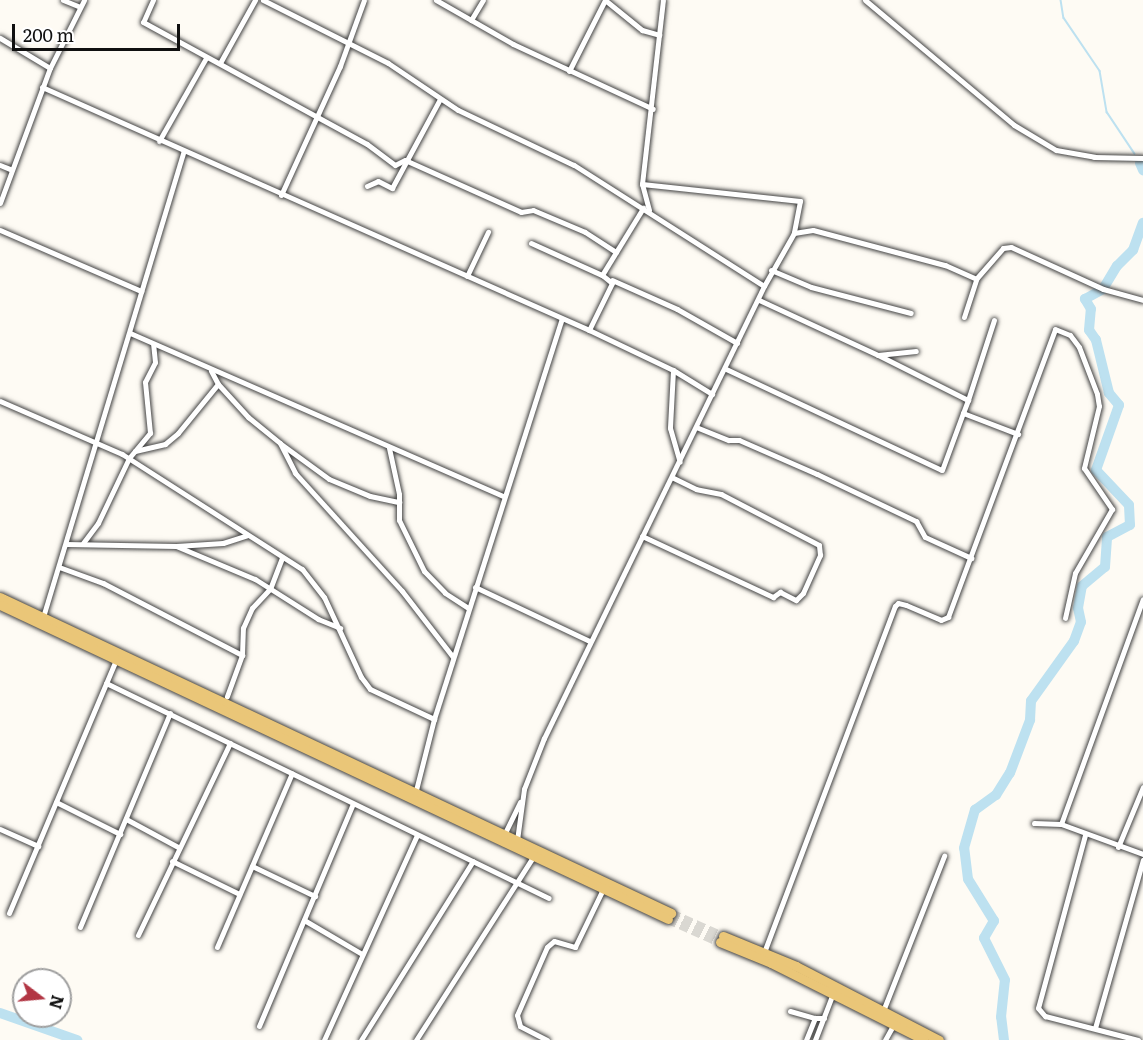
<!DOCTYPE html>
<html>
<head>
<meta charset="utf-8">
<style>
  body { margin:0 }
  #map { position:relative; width:1143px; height:1040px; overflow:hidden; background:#fefbf4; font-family:Literata,serif }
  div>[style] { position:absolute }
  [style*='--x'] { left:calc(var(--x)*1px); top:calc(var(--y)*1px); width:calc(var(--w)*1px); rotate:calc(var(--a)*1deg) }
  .stream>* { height:1.5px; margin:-0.75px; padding:0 0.75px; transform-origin:0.75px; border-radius:0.75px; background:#bde1f0 }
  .river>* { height:10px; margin:-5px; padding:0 5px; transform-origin:5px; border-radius:5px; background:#bde1f0 }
  .primary-tunnel>* { height:9px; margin-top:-4.5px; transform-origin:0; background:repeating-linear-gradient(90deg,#dad8d2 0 9px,transparent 0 13.5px) }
  .roads { filter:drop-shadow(0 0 2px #434343) drop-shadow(0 0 2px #434343) }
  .minor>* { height:5px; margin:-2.5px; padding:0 2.5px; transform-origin:2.5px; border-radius:2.5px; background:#fff }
  .primary>* { height:9px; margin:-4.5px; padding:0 4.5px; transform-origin:4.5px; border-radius:4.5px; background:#eac678 }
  span { translate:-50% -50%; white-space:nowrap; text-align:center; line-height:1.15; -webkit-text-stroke:6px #fff; paint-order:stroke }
  .north { position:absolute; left:12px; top:968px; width:60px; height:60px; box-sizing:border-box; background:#fff; border:2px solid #9f9f9f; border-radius:50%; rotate:106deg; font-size:16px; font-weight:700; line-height:24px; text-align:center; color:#101010 }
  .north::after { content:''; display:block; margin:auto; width:21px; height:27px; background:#b23644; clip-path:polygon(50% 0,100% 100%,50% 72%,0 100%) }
  .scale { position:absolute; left:12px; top:24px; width:168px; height:27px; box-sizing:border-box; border:3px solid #101010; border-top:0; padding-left:8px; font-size:18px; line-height:21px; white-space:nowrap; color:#101010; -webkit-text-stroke:4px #fff; paint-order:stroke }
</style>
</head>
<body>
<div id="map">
  <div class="stream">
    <div style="--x:1061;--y:0;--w:18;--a:81"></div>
    <div style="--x:1064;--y:18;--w:64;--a:55.8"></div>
    <div style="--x:1100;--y:71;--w:42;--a:80.3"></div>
    <div style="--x:1107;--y:112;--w:50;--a:56.3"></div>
  </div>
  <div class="river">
    <div style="--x:1140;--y:163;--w:8;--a:67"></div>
    <div style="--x:0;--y:1013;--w:82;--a:19.3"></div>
    <div style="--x:1004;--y:1040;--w:23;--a:-97"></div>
    <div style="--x:1001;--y:1017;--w:37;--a:-84"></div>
    <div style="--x:1005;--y:980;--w:47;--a:-116.6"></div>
    <div style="--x:984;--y:938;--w:20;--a:-60"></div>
    <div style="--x:994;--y:921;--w:49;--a:-121.8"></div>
    <div style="--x:968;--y:879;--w:31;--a:-97"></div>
    <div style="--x:964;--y:848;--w:40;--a:-74"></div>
    <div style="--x:975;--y:810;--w:26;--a:-36"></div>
    <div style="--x:996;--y:795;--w:26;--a:-58"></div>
    <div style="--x:1010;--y:773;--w:57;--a:-69.3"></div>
    <div style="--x:1030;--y:720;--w:19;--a:-87"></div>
    <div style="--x:1031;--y:701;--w:74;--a:-54.4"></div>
    <div style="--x:1074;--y:641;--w:20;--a:-70"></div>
    <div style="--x:1081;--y:622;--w:14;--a:-102"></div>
    <div style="--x:1078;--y:608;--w:22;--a:-80"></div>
    <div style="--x:1082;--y:586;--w:30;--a:-40"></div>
    <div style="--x:1105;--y:567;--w:30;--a:-86"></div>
    <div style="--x:1107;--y:537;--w:26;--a:-28"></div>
    <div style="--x:1130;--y:525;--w:20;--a:-93"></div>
    <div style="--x:1129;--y:505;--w:48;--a:-133.3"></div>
    <div style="--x:1096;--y:470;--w:69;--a:-70.5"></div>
    <div style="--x:1119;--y:405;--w:16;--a:-130"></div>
    <div style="--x:1109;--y:393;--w:55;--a:-103.8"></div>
    <div style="--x:1096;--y:340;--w:12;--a:-125"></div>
    <div style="--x:1089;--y:330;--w:21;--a:-85"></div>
    <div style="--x:1091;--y:309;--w:12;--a:-121"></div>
    <div style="--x:1085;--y:299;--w:21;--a:-29"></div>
    <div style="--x:1103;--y:289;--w:27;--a:-59"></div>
    <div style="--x:1117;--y:266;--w:23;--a:-45"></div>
    <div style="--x:1133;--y:250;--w:29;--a:-70"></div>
  </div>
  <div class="primary-tunnel">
    <div style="--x:671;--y:913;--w:57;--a:23.9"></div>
    <div style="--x:668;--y:919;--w:57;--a:23.9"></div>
  </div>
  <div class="roads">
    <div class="minor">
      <div style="--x:63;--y:0;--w:18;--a:22"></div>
      <div style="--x:153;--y:0;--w:24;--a:114"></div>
      <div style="--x:143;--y:22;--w:255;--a:28.6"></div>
      <div style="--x:367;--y:144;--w:35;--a:37"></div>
      <div style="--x:395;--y:165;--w:11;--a:-27"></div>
      <div style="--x:405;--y:160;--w:127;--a:24.1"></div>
      <div style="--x:521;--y:212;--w:12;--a:-9"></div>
      <div style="--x:533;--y:210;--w:56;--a:22.9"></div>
      <div style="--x:585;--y:232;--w:37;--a:33"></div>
      <div style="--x:263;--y:0;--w:140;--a:26.7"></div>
      <div style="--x:388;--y:63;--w:84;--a:33.9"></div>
      <div style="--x:458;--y:110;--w:128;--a:25.4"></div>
      <div style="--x:574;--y:165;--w:225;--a:32.5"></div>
      <div style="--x:764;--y:286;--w:503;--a:115.95"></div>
      <div style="--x:544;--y:738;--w:55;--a:111.4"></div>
      <div style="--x:524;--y:789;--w:51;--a:97.8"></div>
      <div style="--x:436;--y:0;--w:89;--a:29.7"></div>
      <div style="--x:513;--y:44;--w:154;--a:24.9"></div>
      <div style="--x:605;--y:0;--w:48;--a:39"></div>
      <div style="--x:642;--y:30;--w:18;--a:16"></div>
      <div style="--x:865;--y:0;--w:194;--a:40"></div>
      <div style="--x:1014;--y:125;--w:49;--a:30.8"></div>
      <div style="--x:1056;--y:150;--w:39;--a:10"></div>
      <div style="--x:1094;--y:157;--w:49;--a:1.2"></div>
      <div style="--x:471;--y:20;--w:23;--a:-59"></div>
      <div style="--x:0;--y:38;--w:58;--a:31"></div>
      <div style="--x:220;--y:63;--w:72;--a:-60.9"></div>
      <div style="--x:569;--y:71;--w:80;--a:-63.1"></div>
      <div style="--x:42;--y:87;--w:599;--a:23.95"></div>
      <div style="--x:589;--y:330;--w:93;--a:25.5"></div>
      <div style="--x:673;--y:370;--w:46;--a:31.6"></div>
      <div style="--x:159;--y:141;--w:95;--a:-60.5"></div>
      <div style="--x:0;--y:165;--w:11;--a:22"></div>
      <div style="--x:642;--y:184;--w:159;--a:6.1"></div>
      <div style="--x:800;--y:201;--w:33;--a:101"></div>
      <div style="--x:367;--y:186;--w:12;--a:-24"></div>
      <div style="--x:378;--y:181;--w:16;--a:27"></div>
      <div style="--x:392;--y:188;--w:101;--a:-61.7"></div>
      <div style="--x:281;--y:195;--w:142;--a:-65.4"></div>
      <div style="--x:340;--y:66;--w:70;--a:-70"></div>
      <div style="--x:0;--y:203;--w:144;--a:-69.7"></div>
      <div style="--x:50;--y:68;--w:76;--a:-63.4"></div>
      <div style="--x:649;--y:210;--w:27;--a:-105"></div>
      <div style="--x:642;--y:184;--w:185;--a:-83.5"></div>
      <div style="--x:0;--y:230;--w:154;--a:23.4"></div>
      <div style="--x:531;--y:243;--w:78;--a:24.3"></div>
      <div style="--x:771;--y:270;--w:43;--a:23"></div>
      <div style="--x:811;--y:287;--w:103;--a:14.6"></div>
      <div style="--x:467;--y:276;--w:49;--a:-64.5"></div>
      <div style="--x:612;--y:280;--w:71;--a:24"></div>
      <div style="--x:677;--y:309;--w:69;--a:29.5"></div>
      <div style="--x:764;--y:286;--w:61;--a:-60.5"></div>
      <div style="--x:794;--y:233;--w:19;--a:-9"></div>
      <div style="--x:813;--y:230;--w:137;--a:14.9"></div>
      <div style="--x:945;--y:265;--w:34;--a:24"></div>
      <div style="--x:976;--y:279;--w:41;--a:-48.9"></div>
      <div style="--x:1003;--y:248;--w:8;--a:-7"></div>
      <div style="--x:1011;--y:247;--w:101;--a:24.5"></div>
      <div style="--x:1103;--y:289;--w:41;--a:15.4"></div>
      <div style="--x:759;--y:300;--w:131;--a:24.8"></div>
      <div style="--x:878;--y:355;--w:38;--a:-6"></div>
      <div style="--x:964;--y:317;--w:40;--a:-72"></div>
      <div style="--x:589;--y:330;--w:52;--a:-63.9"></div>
      <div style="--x:612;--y:283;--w:13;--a:-141"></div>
      <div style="--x:602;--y:275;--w:79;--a:-58.5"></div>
      <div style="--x:130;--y:333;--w:407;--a:23.6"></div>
      <div style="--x:878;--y:355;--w:101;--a:26.6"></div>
      <div style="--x:968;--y:400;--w:14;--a:111"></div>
      <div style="--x:963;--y:413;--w:59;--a:20.9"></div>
      <div style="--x:726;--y:369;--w:238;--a:25.1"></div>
      <div style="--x:942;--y:470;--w:61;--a:-69.8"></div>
      <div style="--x:673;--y:370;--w:58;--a:93"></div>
      <div style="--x:670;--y:428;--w:35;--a:74"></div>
      <div style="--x:218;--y:384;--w:45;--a:47.7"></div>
      <div style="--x:248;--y:417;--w:41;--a:39.1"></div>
      <div style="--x:280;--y:443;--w:34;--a:63"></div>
      <div style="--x:295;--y:473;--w:159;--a:47.8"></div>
      <div style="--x:402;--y:591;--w:83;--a:52.3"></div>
      <div style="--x:968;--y:400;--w:84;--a:-72"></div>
      <div style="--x:0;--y:401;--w:133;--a:23.5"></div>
      <div style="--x:122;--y:454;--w:214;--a:32.6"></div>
      <div style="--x:302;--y:569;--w:36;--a:52"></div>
      <div style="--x:324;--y:597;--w:88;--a:65.2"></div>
      <div style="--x:361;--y:677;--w:15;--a:53"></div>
      <div style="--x:370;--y:689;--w:71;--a:25.1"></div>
      <div style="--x:696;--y:427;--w:35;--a:22"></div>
      <div style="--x:729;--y:440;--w:10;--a:0"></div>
      <div style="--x:739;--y:440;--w:85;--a:23.6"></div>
      <div style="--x:817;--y:474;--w:110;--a:25.4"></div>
      <div style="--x:916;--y:521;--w:18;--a:61"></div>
      <div style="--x:925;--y:537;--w:51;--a:24.5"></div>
      <div style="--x:281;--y:444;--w:59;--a:36.1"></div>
      <div style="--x:329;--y:479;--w:44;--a:22.5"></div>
      <div style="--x:370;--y:496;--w:30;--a:12"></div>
      <div style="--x:389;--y:448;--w:47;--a:77.7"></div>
      <div style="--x:399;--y:494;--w:26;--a:90"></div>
      <div style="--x:399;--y:520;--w:57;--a:63.9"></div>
      <div style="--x:424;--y:571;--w:30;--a:46"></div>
      <div style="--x:445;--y:593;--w:27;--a:33"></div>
      <div style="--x:135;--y:451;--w:31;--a:-13"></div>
      <div style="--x:165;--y:444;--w:17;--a:-40"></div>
      <div style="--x:178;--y:433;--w:63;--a:-50.8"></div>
      <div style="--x:218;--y:384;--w:15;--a:-118"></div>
      <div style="--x:642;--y:536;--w:145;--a:25"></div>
      <div style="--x:773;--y:597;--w:9;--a:-36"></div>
      <div style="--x:780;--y:592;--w:18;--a:27"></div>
      <div style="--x:796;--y:600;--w:10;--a:-45"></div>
      <div style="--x:803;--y:593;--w:42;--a:-65.9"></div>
      <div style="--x:820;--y:555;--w:10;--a:-96"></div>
      <div style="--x:819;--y:545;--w:110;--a:-152.5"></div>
      <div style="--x:721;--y:494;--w:25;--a:-169"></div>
      <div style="--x:696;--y:489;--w:25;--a:-154"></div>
      <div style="--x:83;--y:543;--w:25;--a:-53"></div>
      <div style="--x:98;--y:523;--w:72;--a:-64.5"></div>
      <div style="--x:129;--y:458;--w:33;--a:-50"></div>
      <div style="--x:150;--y:433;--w:51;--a:-95.6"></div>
      <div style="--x:145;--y:382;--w:22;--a:-63"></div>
      <div style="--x:155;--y:362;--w:18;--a:-96"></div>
      <div style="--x:66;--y:544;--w:110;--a:1"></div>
      <div style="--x:176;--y:546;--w:47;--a:-3.7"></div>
      <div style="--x:223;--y:543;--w:25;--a:-18"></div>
      <div style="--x:176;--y:546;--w:86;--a:22.7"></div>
      <div style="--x:255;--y:579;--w:75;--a:32.4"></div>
      <div style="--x:318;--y:619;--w:24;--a:22"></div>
      <div style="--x:59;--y:567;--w:47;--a:20"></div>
      <div style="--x:103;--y:583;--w:157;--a:27.4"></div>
      <div style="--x:242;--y:655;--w:44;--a:110.1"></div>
      <div style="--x:475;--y:587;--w:126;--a:25.3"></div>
      <div style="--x:43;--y:617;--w:487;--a:-73.2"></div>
      <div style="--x:242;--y:655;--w:27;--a:-88"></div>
      <div style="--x:243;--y:628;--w:22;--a:-66"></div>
      <div style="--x:252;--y:608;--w:26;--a:-47"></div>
      <div style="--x:270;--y:589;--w:34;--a:-69"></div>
      <div style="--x:106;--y:683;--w:492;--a:25.9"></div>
      <div style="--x:415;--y:794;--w:77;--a:-75.8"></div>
      <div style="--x:434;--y:719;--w:419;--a:-72.3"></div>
      <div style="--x:56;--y:802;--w:72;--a:26.6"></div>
      <div style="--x:126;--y:819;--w:59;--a:28.3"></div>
      <div style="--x:1034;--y:823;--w:27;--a:2"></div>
      <div style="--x:1061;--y:824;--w:87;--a:20.1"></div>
      <div style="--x:1061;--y:824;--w:239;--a:-70"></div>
      <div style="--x:0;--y:829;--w:42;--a:24.1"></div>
      <div style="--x:1085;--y:835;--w:179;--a:105.2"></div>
      <div style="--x:1038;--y:1008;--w:11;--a:49"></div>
      <div style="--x:1045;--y:1016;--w:96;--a:14.5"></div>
      <div style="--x:503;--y:837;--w:39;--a:-64"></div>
      <div style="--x:1118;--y:847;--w:65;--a:-67.4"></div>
      <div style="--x:172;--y:861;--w:75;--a:26.2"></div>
      <div style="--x:252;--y:866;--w:70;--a:25.5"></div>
      <div style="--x:9;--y:913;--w:275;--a:-67.1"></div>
      <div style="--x:304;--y:920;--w:67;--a:30.4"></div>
      <div style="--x:80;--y:927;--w:232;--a:-67.2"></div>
      <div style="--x:138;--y:935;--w:213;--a:-64.4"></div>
      <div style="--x:217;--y:947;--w:189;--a:-66.7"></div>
      <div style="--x:763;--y:955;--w:373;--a:-69.3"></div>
      <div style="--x:895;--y:606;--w:4;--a:-45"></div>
      <div style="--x:898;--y:603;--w:8;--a:14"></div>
      <div style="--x:906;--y:605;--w:38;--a:23"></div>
      <div style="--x:941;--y:620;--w:8;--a:-23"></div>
      <div style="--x:948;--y:617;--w:307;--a:-69.6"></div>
      <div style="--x:1055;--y:329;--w:16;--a:22"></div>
      <div style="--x:1070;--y:335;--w:15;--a:53"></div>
      <div style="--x:1079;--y:347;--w:50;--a:69"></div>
      <div style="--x:1097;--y:394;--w:12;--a:81"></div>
      <div style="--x:1099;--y:406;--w:64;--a:103.6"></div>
      <div style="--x:1084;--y:468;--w:50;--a:55.7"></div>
      <div style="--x:1112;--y:509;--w:74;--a:120"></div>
      <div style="--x:1075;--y:573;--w:46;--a:102.5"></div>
      <div style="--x:790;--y:1011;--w:26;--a:16"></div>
      <div style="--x:883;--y:1011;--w:167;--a:-68.5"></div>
      <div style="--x:259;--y:1026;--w:241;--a:-67.1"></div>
      <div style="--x:1095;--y:1028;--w:175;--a:-74.1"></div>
      <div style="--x:324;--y:1040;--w:225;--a:-65.6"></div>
      <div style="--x:361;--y:1040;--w:211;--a:-58"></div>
      <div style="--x:416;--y:1040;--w:217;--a:-57.4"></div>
      <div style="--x:547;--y:1040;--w:30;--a:-153"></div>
      <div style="--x:520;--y:1026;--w:11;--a:-105"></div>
      <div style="--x:517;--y:1015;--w:74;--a:-66.2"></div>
      <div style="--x:547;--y:947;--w:9;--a:-41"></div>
      <div style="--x:554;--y:941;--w:22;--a:16"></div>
      <div style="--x:575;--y:947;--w:64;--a:-64.2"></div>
      <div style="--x:806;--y:1040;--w:24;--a:-68"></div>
      <div style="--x:815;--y:1018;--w:9;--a:0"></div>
      <div style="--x:815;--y:1040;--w:50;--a:-69"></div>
      <div style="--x:885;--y:1040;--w:18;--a:-61"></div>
    </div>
    <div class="primary">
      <div style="--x:0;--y:597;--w:742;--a:25.22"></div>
      <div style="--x:0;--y:605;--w:738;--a:25.18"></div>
      <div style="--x:723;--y:936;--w:79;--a:22.3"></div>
      <div style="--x:796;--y:966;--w:161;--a:27.4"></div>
      <div style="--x:720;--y:942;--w:55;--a:22.4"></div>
      <div style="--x:771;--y:963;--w:171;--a:26.7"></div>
    </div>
  </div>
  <div class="north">N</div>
  <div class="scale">200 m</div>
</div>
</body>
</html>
